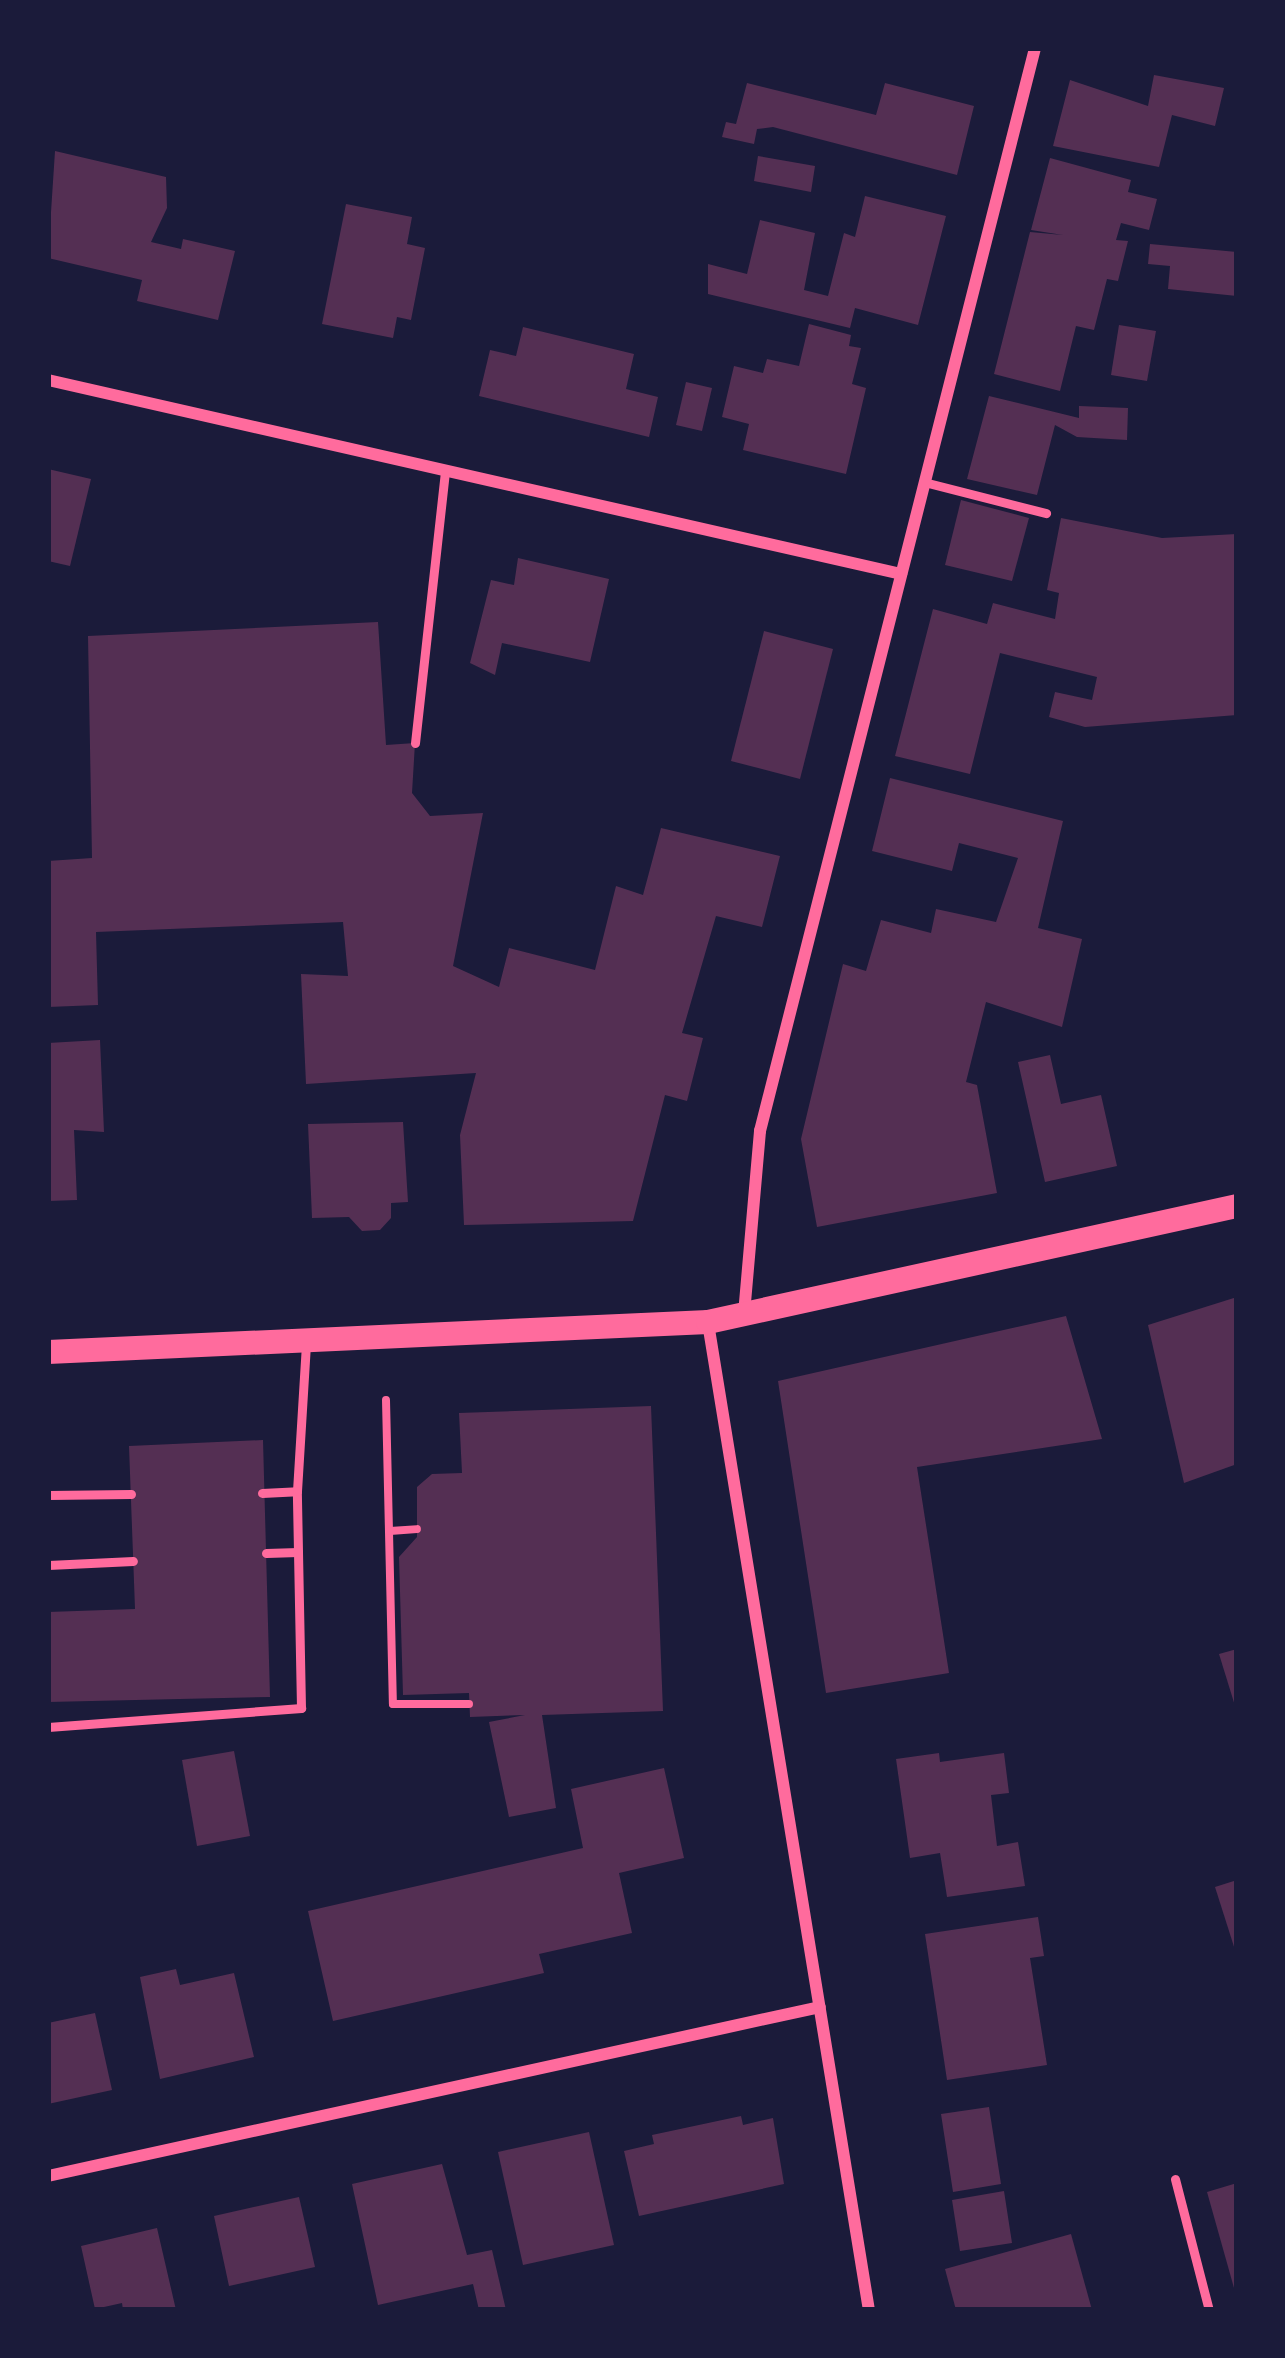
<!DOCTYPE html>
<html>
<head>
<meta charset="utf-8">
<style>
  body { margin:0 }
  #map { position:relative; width:1285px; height:2358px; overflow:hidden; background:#1b1b3a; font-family:"PT Sans",sans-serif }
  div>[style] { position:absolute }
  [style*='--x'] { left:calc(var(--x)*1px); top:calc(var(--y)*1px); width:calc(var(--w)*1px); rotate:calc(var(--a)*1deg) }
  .building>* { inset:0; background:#542f53 }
  .path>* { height:8px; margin:-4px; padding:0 4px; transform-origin:4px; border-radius:4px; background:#ff6b9d }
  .service>* { height:9px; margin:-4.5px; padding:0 4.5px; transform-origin:4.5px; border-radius:4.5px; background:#ff6b9d }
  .minor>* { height:12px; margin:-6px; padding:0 6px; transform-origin:6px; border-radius:6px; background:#ff6b9d }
  .secondary>* { height:24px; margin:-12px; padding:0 12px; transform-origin:12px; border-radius:12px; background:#ff6b9d }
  span { translate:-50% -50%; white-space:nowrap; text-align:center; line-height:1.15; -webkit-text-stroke:12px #1b1b3a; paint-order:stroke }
  .frame { position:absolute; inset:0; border:51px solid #1b1b3a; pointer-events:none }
</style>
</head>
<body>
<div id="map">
  <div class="building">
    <div style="clip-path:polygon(1154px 75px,1224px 88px,1215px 126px,1172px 115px,1159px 167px,1053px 146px,1070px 80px,1148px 106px)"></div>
    <div style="clip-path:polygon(747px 83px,876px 115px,885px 83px,974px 106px,957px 175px,773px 127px,757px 129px,754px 144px,722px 137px,726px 122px,736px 124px)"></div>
    <div style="clip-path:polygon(55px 151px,166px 177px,167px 208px,151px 242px,181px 249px,183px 239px,235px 251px,218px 320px,137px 301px,142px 280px,48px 258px)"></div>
    <div style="clip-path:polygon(758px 156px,815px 166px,811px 192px,754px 181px)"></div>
    <div style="clip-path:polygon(1050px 158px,1131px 180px,1128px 192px,1157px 199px,1149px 230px,1121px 223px,1116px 240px,1128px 241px,1118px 281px,1107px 279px,1094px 330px,1076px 326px,1060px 391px,994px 374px,1030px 232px,1063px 235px,1031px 230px)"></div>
    <div style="clip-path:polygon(865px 196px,946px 216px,918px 325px,855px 308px,850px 328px,708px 294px,708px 264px,747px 274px,760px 220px,815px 233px,804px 290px,828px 296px,844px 233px,855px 237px)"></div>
    <div style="clip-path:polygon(346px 204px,412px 217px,407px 244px,425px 248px,411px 320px,397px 317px,393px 338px,322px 324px)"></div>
    <div style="clip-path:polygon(1150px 244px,1237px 252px,1237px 296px,1168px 289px,1170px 266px,1148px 264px)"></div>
    <div style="clip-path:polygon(809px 324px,851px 335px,849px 346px,861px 348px,852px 384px,866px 388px,846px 474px,743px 450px,749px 424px,722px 417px,734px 366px,763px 373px,767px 359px,799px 366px)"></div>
    <div style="clip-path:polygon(1119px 325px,1156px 331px,1147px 381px,1111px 375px)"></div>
    <div style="clip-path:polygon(523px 327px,634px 354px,626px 389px,658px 397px,649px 437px,479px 396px,490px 350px,516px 356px)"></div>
    <div style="clip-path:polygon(686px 382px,712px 388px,702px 431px,676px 425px)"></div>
    <div style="clip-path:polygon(989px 396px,1079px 418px,1079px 406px,1128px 408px,1127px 440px,1077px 437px,1055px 425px,1037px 495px,967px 479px)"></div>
    <div style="clip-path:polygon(48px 469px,91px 479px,70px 566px,48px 561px)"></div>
    <div style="clip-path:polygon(961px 500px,1029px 518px,1012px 581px,945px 565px)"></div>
    <div style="clip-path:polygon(1061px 518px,1162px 538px,1237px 534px,1237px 715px,1085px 727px,1049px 717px,1055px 692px,1092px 700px,1097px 677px,1000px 653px,970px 774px,895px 756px,933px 609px,987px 624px,993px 603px,1055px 619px,1059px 593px,1047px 590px)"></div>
    <div style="clip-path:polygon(518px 558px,609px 579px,590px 662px,502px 643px,495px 675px,470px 663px,491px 580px,514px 585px)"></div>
    <div style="clip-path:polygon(378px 622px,386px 745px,415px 743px,412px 793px,430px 816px,483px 813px,453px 966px,499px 987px,509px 948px,595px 970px,616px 886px,643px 895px,661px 828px,780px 856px,762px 927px,716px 916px,682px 1033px,703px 1038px,687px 1101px,665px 1095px,633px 1221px,464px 1225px,460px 1135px,476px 1073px,306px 1084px,301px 974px,348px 976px,343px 922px,96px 932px,98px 1005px,48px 1007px,48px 861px,92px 858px,88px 636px)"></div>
    <div style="clip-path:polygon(764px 631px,833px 649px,800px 779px,731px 761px)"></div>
    <div style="clip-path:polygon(890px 778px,1063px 821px,1038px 928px,1082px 939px,1062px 1027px,986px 1002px,966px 1082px,977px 1085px,997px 1193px,817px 1227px,801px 1139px,843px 964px,866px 971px,881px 920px,931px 933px,936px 909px,996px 922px,1018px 858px,959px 843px,952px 871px,872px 851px)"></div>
    <div style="clip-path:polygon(100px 1040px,104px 1132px,74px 1130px,77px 1200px,48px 1201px,48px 1043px)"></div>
    <div style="clip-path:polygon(1050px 1055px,1061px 1104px,1101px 1095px,1117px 1166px,1045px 1182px,1018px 1062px)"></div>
    <div style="clip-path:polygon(403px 1122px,408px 1202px,391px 1203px,391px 1218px,380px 1230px,362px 1231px,349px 1217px,312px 1218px,308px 1124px)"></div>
    <div style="clip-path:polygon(1237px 1297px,1237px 1464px,1184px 1483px,1148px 1325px)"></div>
    <div style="clip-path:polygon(1066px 1316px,1102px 1439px,917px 1467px,949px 1673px,826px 1693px,778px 1381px)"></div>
    <div style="clip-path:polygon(651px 1406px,663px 1711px,542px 1715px,556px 1808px,509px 1817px,489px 1722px,525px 1715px,470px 1717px,469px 1693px,403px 1695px,399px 1557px,417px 1537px,417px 1487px,432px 1474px,462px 1473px,459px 1413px)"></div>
    <div style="clip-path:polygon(263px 1440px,270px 1697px,48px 1702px,48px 1612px,135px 1609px,129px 1446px)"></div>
    <div style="clip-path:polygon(1237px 1649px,1237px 1709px,1236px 1709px,1219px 1654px)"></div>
    <div style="clip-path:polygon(234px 1751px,250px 1836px,197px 1846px,182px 1760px)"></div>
    <div style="clip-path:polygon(939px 1753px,940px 1762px,1004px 1753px,1009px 1793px,991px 1795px,997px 1846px,1018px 1842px,1025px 1886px,947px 1897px,940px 1853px,910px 1858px,896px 1759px)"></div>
    <div style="clip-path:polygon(664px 1768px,684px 1858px,619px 1873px,632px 1933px,539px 1954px,544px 1973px,333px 2021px,308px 1911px,583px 1848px,571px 1789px)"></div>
    <div style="clip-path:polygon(1237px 1880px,1237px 1953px,1236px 1953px,1215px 1887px)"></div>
    <div style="clip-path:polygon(1038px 1917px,1044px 1956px,1030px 1958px,1047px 2065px,947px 2080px,925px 1934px)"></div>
    <div style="clip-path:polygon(176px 1969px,180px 1985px,234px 1973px,254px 2057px,160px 2079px,140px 1977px)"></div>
    <div style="clip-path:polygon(95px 2013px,112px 2090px,48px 2104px,48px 2023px)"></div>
    <div style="clip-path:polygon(989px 2107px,1001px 2184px,953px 2192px,941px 2114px)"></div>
    <div style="clip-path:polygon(741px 2116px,743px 2125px,773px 2118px,784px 2184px,639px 2216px,624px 2151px,654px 2144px,652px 2135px)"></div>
    <div style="clip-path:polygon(589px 2132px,614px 2245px,523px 2265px,498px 2152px)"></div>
    <div style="clip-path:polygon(442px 2164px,467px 2255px,492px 2250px,506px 2310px,479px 2310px,473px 2284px,378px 2305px,352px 2184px)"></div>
    <div style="clip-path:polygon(1237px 2183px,1237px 2294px,1236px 2295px,1207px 2192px)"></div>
    <div style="clip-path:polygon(1004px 2191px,1012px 2243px,960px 2251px,952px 2200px)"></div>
    <div style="clip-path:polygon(299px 2197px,315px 2267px,229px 2286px,214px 2216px)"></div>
    <div style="clip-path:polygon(157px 2228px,176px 2310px,123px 2310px,122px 2303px,95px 2309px,81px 2246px)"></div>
    <div style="clip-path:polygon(1071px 2234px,1092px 2310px,956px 2310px,945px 2269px)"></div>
  </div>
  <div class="path">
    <div style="--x:386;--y:1400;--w:304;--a:88.7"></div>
    <div style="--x:393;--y:1704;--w:76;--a:0"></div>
    <div style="--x:390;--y:1531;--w:27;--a:-4"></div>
  </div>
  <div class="service">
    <div style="--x:924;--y:482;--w:126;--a:14.3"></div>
    <div style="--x:415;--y:743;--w:274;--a:-83.7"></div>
    <div style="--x:262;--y:1493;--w:35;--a:-3"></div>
    <div style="--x:48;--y:1495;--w:83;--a:-0.7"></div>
    <div style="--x:266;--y:1553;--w:32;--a:-2"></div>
    <div style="--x:48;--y:1565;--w:85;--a:-2.7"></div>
    <div style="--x:48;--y:1727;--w:254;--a:-4.3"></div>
    <div style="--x:301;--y:1708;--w:217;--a:-91.1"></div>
    <div style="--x:297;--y:1491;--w:147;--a:-86.5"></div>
    <div style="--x:1175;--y:2179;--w:135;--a:75.5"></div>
  </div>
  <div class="minor">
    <div style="--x:48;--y:380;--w:875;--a:12.81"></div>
    <div style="--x:744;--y:1314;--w:184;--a:-85"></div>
    <div style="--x:760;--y:1131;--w:1117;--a:-75.75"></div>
    <div style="--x:708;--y:1323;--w:1000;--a:80.74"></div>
    <div style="--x:48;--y:2176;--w:790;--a:-12.35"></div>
  </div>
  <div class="secondary">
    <div style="--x:48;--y:1352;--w:661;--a:-2.6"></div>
    <div style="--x:708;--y:1322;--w:542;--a:-12.37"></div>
  </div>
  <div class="frame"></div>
</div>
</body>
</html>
